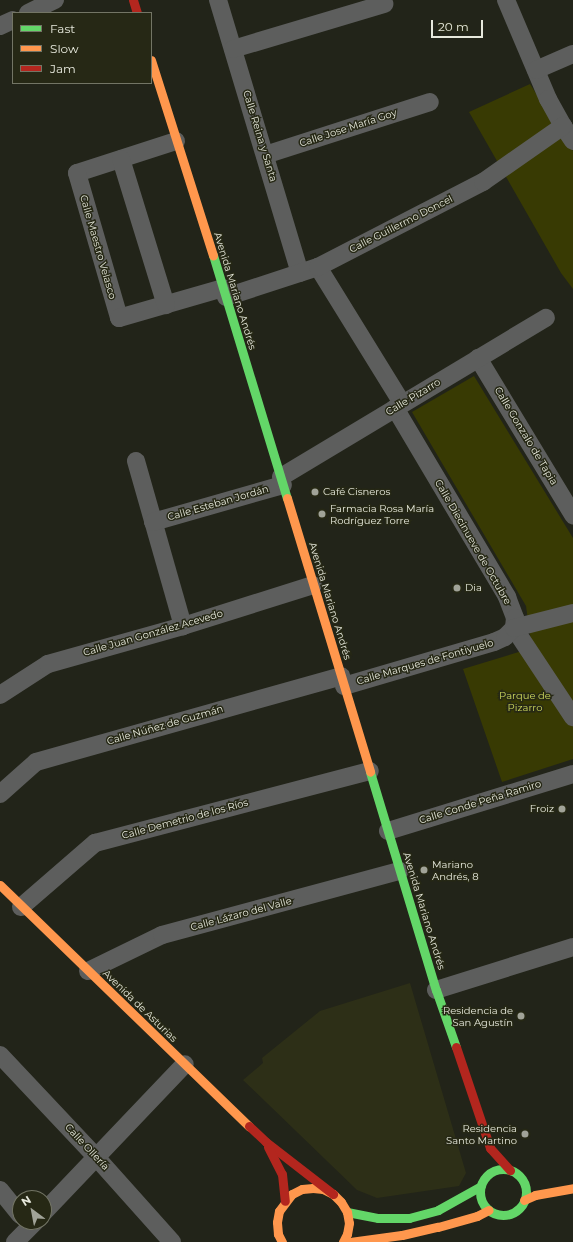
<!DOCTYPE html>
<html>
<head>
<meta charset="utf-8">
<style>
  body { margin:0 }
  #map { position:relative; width:573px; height:1242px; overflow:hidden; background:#222419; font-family:Montserrat,sans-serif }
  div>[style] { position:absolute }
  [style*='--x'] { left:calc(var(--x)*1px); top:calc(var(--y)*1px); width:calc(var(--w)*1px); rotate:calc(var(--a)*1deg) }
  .built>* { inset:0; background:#2d2f17 }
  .green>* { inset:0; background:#383a03 }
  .street>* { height:18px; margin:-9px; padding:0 9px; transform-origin:9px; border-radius:9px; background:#5d5e5d }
  .fast>* { height:9px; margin:-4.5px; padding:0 4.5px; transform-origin:4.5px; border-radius:4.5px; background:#63d668 }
  .fast>.ring { margin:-4.5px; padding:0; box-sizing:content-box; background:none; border:9px solid #63d668; border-radius:50% }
  .slow>* { height:9px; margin:-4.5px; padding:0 4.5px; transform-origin:4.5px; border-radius:4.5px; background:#ff974d }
  .jam>* { height:9px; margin:-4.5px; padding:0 4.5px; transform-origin:4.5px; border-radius:4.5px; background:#b3261e }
  .dots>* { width:11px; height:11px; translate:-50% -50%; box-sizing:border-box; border:2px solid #262815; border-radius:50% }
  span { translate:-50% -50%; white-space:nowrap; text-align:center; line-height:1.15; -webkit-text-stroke:3px #262815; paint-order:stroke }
  .street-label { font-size:10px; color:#e6e8dc }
  .poi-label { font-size:10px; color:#e6e8dc }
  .left { translate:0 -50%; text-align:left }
  .right { translate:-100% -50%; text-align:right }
  .park-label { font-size:10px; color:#ced95d }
  .legend { position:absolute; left:12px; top:12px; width:140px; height:72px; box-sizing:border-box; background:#262815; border:1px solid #737565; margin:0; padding:5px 7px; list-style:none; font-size:12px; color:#e6e8dc }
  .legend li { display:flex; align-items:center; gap:8px; height:20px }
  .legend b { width:20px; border:1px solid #737565 }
  .north { position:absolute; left:12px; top:1190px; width:40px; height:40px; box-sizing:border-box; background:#262815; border:1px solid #737565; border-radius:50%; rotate:328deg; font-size:11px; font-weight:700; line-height:16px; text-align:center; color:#e6e8dc }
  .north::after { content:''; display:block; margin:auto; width:14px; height:18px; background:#a1a398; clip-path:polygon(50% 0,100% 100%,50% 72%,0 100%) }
  .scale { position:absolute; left:431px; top:20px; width:52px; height:18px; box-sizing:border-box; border:2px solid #e6e8dc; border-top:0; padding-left:5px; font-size:12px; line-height:14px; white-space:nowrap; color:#e6e8dc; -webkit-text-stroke:3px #262815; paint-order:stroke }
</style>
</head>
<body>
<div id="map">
  <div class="built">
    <div style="clip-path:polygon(410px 983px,466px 1173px,459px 1186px,377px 1198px,357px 1190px,243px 1080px,263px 1063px,262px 1058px,320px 1011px)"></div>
  </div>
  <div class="green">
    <div style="clip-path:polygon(530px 84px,573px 151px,573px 289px,561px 273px,469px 112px)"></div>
    <div style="clip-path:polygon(474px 376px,573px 538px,573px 759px,502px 782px,463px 669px,532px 648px,526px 606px,412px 412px)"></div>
  </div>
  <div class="street">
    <div style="--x:218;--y:0;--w:285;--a:73.3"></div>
    <div style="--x:506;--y:0;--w:108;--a:67"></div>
    <div style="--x:548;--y:99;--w:31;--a:61"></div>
    <div style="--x:563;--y:126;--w:18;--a:56"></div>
    <div style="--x:28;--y:13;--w:30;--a:-26"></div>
    <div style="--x:0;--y:26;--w:14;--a:-25"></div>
    <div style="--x:233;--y:49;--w:158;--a:-16.6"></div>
    <div style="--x:536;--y:70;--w:40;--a:-23.4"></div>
    <div style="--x:176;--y:141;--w:104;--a:162.1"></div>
    <div style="--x:77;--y:173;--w:151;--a:73.8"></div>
    <div style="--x:119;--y:318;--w:108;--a:-16.1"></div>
    <div style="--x:265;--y:155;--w:173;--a:-17.8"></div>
    <div style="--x:121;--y:159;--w:153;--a:72.9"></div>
    <div style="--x:318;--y:267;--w:160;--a:58.3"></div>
    <div style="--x:226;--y:297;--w:97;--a:-18.1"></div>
    <div style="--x:318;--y:267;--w:186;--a:-27.3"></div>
    <div style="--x:483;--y:182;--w:98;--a:-35"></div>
    <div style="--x:478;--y:358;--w:184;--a:58.8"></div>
    <div style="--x:395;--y:408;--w:220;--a:59.3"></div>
    <div style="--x:507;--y:597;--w:22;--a:69"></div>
    <div style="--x:515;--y:618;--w:10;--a:96"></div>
    <div style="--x:514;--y:628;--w:107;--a:56.5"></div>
    <div style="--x:136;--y:461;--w:172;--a:74.1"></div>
    <div style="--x:281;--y:477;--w:309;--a:-31"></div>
    <div style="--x:153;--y:522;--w:135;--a:-15.9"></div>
    <div style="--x:344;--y:686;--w:156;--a:-16.3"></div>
    <div style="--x:494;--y:642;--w:12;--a:-24"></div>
    <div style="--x:505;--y:637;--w:13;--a:-45"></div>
    <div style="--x:514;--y:628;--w:61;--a:-14.3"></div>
    <div style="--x:0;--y:695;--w:57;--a:-32.9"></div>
    <div style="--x:48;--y:664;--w:140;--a:-15.7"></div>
    <div style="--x:183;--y:626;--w:136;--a:-17.5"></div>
    <div style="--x:0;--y:794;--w:48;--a:-41.6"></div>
    <div style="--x:36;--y:762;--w:317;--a:-15.7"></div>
    <div style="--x:388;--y:831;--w:194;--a:-17.1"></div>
    <div style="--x:21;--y:907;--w:98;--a:-40.9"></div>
    <div style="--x:95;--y:843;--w:284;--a:-14.7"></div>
    <div style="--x:88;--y:971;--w:82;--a:-25.9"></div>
    <div style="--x:162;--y:935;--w:246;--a:-15.1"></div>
    <div style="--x:436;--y:990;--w:144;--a:-17.4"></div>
    <div style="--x:0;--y:1055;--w:140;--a:46.7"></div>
    <div style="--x:96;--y:1157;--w:114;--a:48.2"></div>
    <div style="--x:0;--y:1190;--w:32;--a:51"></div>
    <div style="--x:44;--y:1212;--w:204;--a:-46.4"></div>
    <div style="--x:15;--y:1242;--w:28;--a:-45"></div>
  </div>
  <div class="fast">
    <div style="--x:213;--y:255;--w:254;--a:73.1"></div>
    <div style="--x:370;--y:772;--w:228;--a:73.2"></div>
    <div style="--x:436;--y:990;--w:60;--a:70.7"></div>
    <div class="ring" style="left:480px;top:1169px;width:37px;height:37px"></div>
    <div style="--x:347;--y:1212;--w:32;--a:11"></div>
    <div style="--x:378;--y:1218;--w:31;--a:0"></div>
    <div style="--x:409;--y:1218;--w:30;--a:-15"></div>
    <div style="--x:438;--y:1210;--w:49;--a:-29.2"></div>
  </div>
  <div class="slow">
    <div style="--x:151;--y:60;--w:205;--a:72.4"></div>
    <div style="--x:287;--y:498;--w:286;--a:73.1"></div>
    <div style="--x:0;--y:885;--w:347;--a:44.1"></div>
    <div style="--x:524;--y:1200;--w:12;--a:-24"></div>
    <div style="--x:535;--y:1195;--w:39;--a:-10"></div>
    <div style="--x:282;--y:1242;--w:9;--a:-117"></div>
    <div style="--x:278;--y:1234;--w:12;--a:-95"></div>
    <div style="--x:277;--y:1222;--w:11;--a:-80"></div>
    <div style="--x:279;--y:1211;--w:21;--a:-53"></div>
    <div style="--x:292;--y:1194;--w:11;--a:-27"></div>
    <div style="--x:302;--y:1189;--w:11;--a:-5"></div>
    <div style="--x:313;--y:1188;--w:10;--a:6"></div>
    <div style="--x:323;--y:1189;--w:11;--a:27"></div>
    <div style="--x:333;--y:1194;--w:11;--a:45"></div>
    <div style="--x:341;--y:1202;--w:12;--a:59"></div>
    <div style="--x:347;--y:1212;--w:11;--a:80"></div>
    <div style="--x:349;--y:1223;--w:11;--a:100"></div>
    <div style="--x:347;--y:1234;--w:9;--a:117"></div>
    <div style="--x:350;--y:1242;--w:52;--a:-7.7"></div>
    <div style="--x:402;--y:1235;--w:37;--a:-13"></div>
    <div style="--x:438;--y:1227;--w:41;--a:-15.8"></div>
    <div style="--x:477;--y:1216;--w:13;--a:-27"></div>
  </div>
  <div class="jam">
    <div style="--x:133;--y:0;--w:14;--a:73"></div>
    <div style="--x:456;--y:1047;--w:107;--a:71.4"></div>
    <div style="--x:490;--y:1148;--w:30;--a:48"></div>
    <div style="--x:249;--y:1126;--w:23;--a:43"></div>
    <div style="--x:266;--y:1142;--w:85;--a:37.8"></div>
    <div style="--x:268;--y:1147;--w:30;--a:63"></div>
    <div style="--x:282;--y:1174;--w:27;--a:84"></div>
  </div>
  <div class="dots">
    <div style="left:315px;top:492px;background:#a1a398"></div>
    <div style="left:322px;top:514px;background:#a1a398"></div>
    <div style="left:457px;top:588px;background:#a1a398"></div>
    <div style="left:562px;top:809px;background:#a1a398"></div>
    <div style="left:424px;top:870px;background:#a1a398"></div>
    <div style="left:521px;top:1016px;background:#a1a398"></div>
    <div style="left:525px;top:1134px;background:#a1a398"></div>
  </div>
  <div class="street-label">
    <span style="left:348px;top:128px;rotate:-18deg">Calle Jose María Goy</span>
    <span style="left:260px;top:136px;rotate:73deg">Calle Reina y Santa</span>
    <span style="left:401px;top:224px;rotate:-27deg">Calle Guillermo Doncel</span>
    <span style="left:98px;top:247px;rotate:74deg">Calle Maestro Velasco</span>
    <span style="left:235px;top:291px;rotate:73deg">Avenida Mariano Andrés</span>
    <span style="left:413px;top:397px;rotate:-31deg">Calle Pizarro</span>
    <span style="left:526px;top:436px;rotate:59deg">Calle Gonzalo de Tapia</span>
    <span style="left:218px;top:503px;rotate:-16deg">Calle Esteban Jordán</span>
    <span style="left:473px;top:542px;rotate:60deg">Calle Diecinueve de Octubre</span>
    <span style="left:330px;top:601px;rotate:73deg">Avenida Mariano Andrés</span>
    <span style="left:153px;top:633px;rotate:-16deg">Calle Juan González Acevedo</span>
    <span style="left:425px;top:662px;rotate:-16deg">Calle Marques de Fontiyuelo</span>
    <span style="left:165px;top:725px;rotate:-16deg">Calle Núñez de Guzmán</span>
    <span style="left:480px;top:802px;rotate:-17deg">Calle Conde Peña Ramiro</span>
    <span style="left:185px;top:819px;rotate:-15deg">Calle Demetrio de los Ríos</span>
    <span style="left:424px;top:911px;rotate:73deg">Avenida Mariano Andrés</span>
    <span style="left:241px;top:914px;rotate:-15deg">Calle Lázaro del Valle</span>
    <span style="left:140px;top:1006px;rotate:44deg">Avenida de Asturias</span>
    <span style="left:87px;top:1147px;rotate:47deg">Calle Ollería</span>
  </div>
  <div class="poi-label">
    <span class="left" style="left:323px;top:492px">Café Cisneros</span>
    <span class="left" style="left:330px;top:514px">Farmacia Rosa María<br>Rodríguez Torre</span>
    <span class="left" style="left:465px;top:588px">Dia</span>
    <span class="right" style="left:554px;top:809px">Froiz</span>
    <span class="left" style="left:432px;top:870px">Mariano<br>Andrés, 8</span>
    <span class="right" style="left:513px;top:1016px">Residencia de<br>San Agustín</span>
    <span class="right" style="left:517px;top:1134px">Residencia<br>Santo Martino</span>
  </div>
  <div class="park-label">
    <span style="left:525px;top:701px">Parque de<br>Pizarro</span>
  </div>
  <ul class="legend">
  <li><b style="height:5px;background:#63d668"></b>Fast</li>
  <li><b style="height:5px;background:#ff974d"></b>Slow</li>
  <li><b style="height:5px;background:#b3261e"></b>Jam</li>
  </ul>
  <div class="north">N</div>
  <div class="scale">20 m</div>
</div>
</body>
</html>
